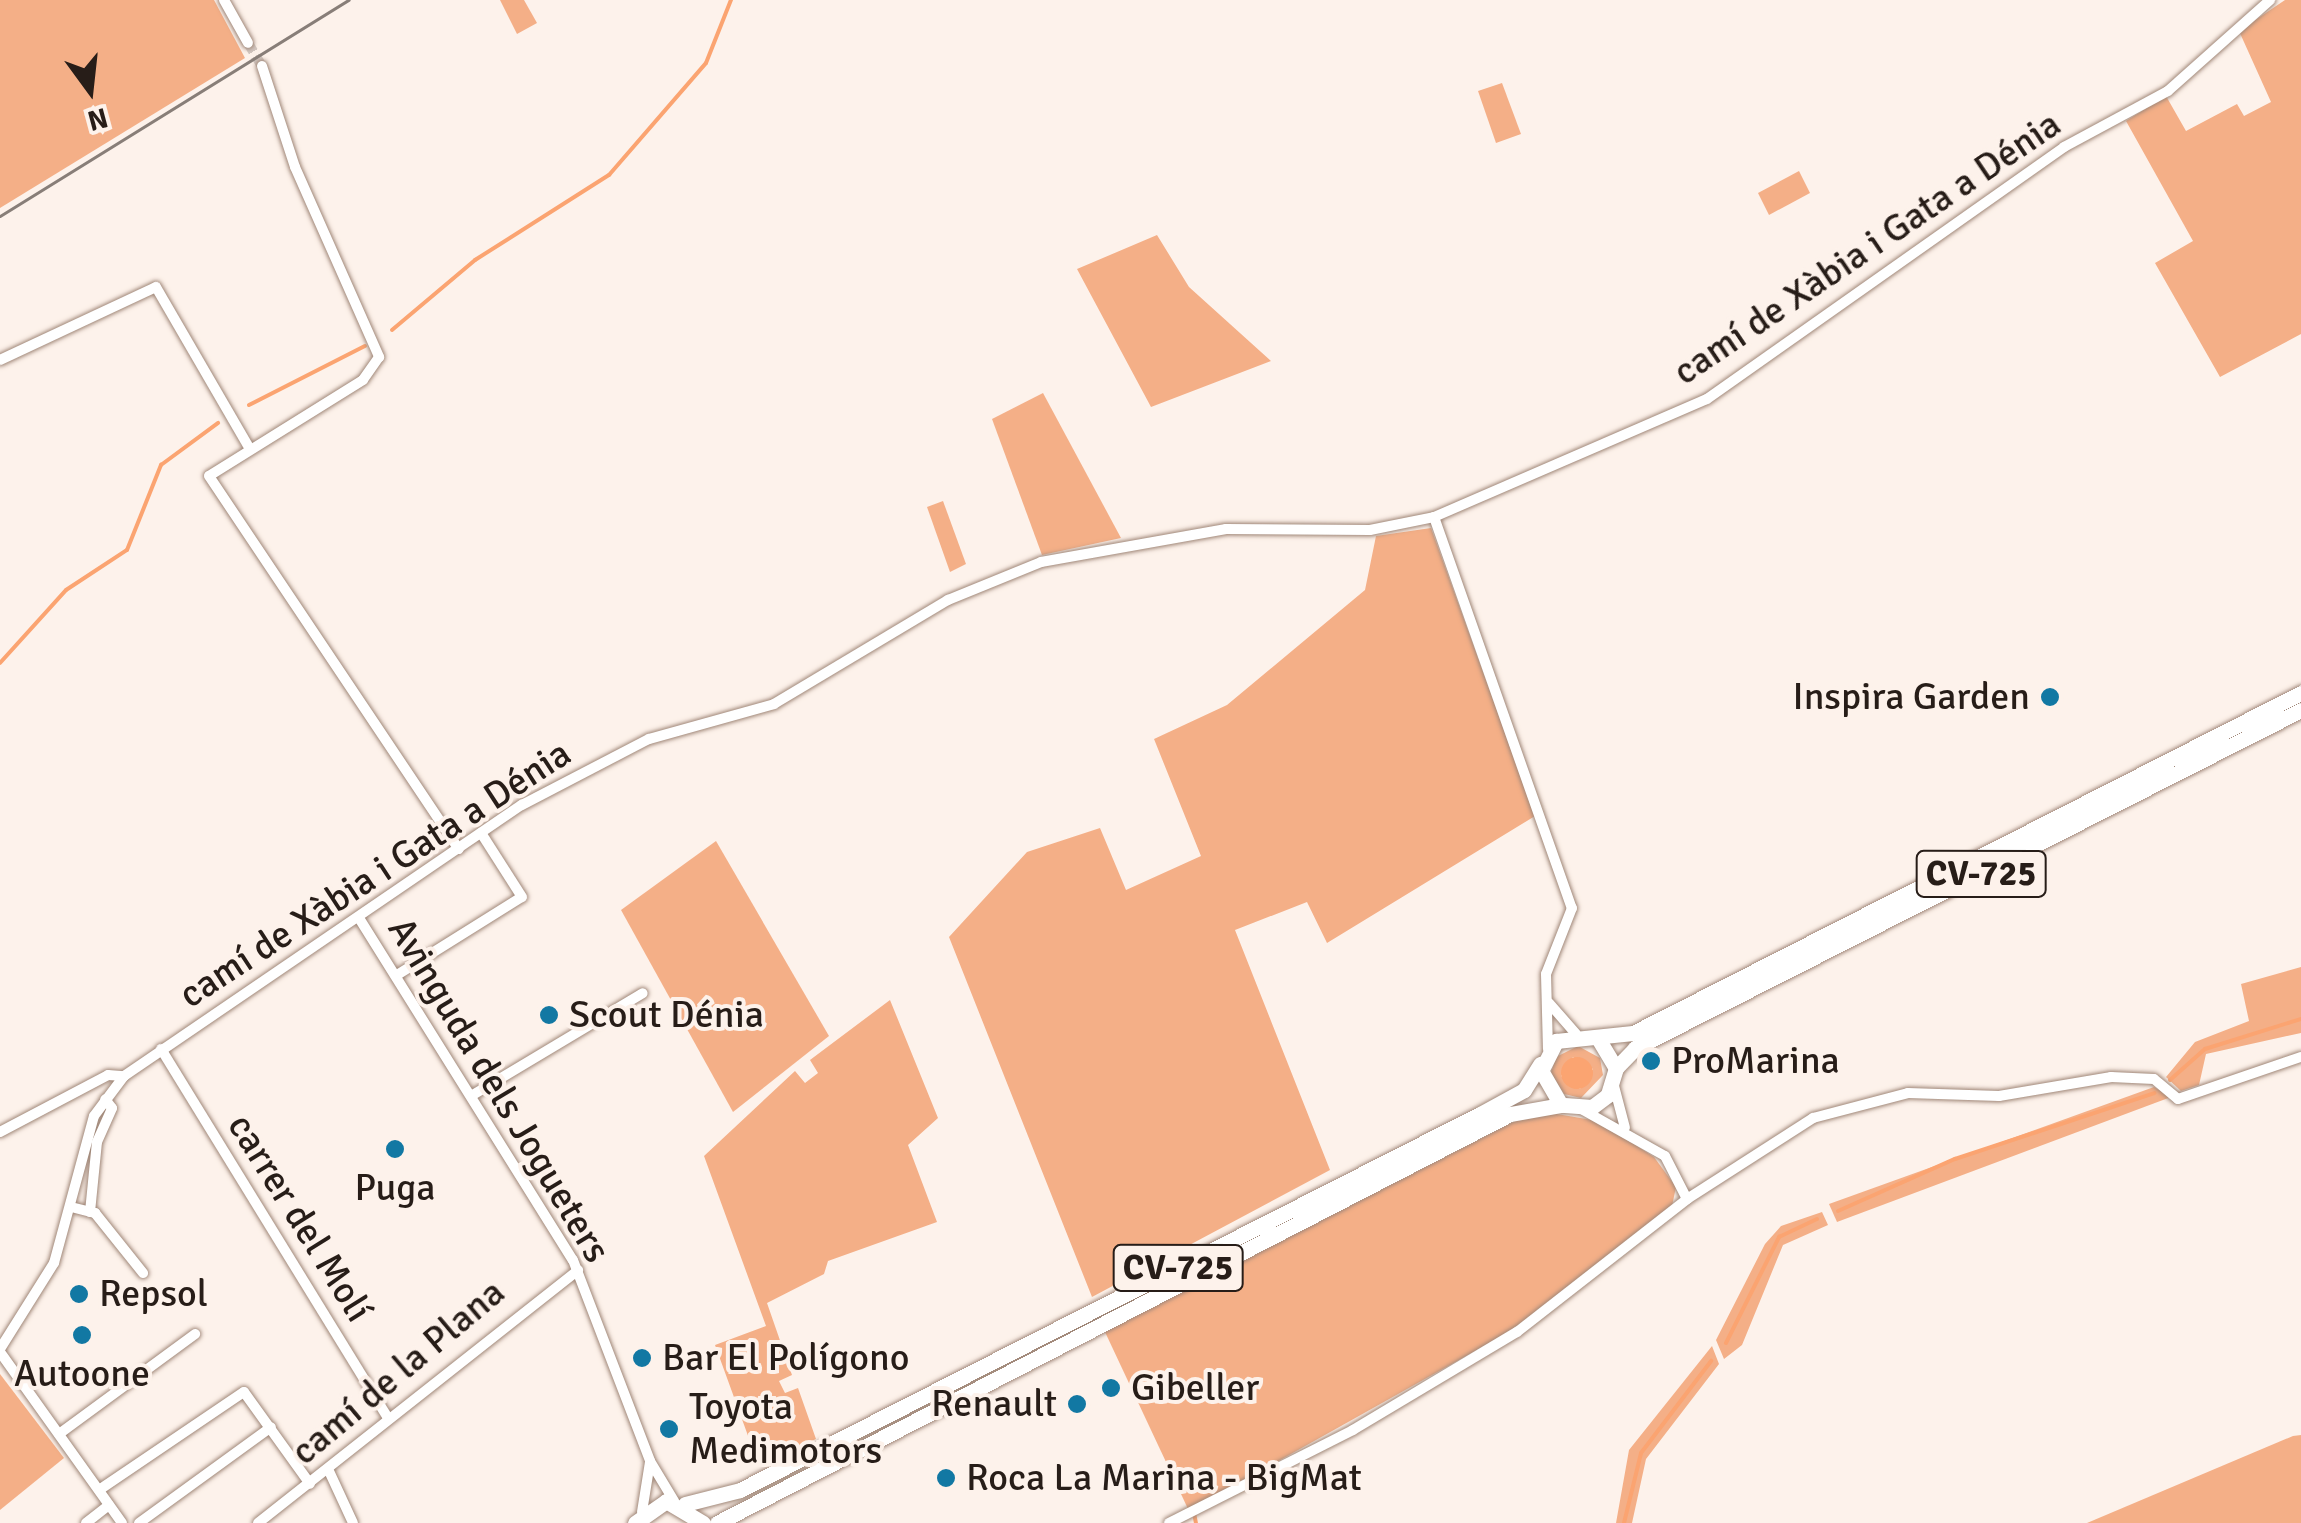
<!DOCTYPE html>
<html>
<head>
<meta charset="utf-8">
<style>
  body { margin:0 }
  #map { position:relative; width:2301px; height:1523px; overflow:hidden; background:#fdf2eb; font-family:Signika,sans-serif }
  div>[style] { position:absolute }
  [style*='--x'] { left:calc(var(--x)*1px); top:calc(var(--y)*1px); width:calc(var(--w)*1px); rotate:calc(var(--a)*1deg) }
  .green>* { inset:0; background:#f4af87 }
  .water>* { inset:0; background:#fba471 }
  .round { border-radius:50% }
  .stream>* { height:4px; margin:-2px; padding:0 2px; transform-origin:2px; border-radius:2px; background:#fba471 }
  .minor-tunnel>* { height:10px; margin-top:-5px; transform-origin:0; background:repeating-linear-gradient(90deg,#d2c7c1 0 10px,transparent 0 15px) }
  .roads { filter:drop-shadow(0 0 2px #a08778) drop-shadow(0 0 2px #a08778) }
  .minor>* { height:10px; margin:-5px; padding:0 5px; transform-origin:5px; border-radius:5px; background:#fff }
  .primary>* { height:15px; margin:-7.5px; padding:0 7.5px; transform-origin:7.5px; border-radius:7.5px; background:#fff }
  .tram>* { height:2.5px; margin:-1.25px; padding:0 1.25px; transform-origin:1.25px; border-radius:1.25px; background:#887e78 }
  .dots>* { width:28px; height:28px; translate:-50% -50%; box-sizing:border-box; border:5px solid #fdf2eb; border-radius:50% }
  span { translate:-50% -50%; white-space:nowrap; text-align:center; line-height:1.15; -webkit-text-stroke:8px #fdf2eb; paint-order:stroke }
  .shield-label span { padding:2px 8px; background:#fdf2eb; border:2px solid; border-radius:8px; -webkit-text-stroke-width:0 }
  .shield-label { font-size:35px; color:#271d18; font-weight:700 }
  .street-label { font-size:38px; color:#271d18 }
  .poi-label { font-size:38px; color:#271d18 }
  .right { translate:-100% -50%; text-align:right }
  .left { translate:0 -50%; text-align:left }
  .north { position:absolute; left:40px; top:40px; width:100px; height:100px; -webkit-text-stroke:8px #fdf2eb; paint-order:stroke; rotate:165deg; font-size:28px; font-weight:700; line-height:40px; text-align:center; color:#271d18 }
  .north::after { content:''; display:block; margin:auto; width:35px; height:45px; background:#271d18; clip-path:polygon(50% 0,100% 100%,50% 72%,0 100%) }
</style>
</head>
<body>
<div id="map">
  <div class="green">
    <div style="clip-path:polygon(0 0,214px 0,245px 58px,0 208px)"></div>
    <div style="clip-path:polygon(500px 0,524px 0,537px 23px,517px 34px)"></div>
    <div style="clip-path:polygon(2285px 0,2301px 0,2301px 334px,2220px 377px,2155px 263px,2193px 241px,2126px 121px,2166px 96px,2186px 131px,2237px 104px,2244px 116px,2271px 102px,2239px 31px)"></div>
    <div style="clip-path:polygon(1502px 83px,1521px 134px,1496px 143px,1478px 91px)"></div>
    <div style="clip-path:polygon(1799px 171px,1810px 193px,1769px 215px,1758px 193px)"></div>
    <div style="clip-path:polygon(1157px 235px,1189px 287px,1271px 361px,1151px 407px,1077px 269px)"></div>
    <div style="clip-path:polygon(1043px 393px,1121px 538px,1042px 555px,992px 419px)"></div>
    <div style="clip-path:polygon(943px 501px,966px 564px,950px 572px,927px 507px)"></div>
    <div style="clip-path:polygon(1431px 528px,1535px 816px,1327px 943px,1307px 902px,1235px 930px,1330px 1170px,1092px 1297px,949px 937px,1027px 852px,1100px 828px,1126px 890px,1201px 856px,1154px 739px,1227px 705px,1365px 590px,1376px 536px)"></div>
    <div style="clip-path:polygon(716px 841px,829px 1036px,733px 1112px,621px 910px)"></div>
    <div style="clip-path:polygon(2301px 967px,2301px 1033px,2206px 1054px,2199px 1085px,2181px 1091px,2166px 1077px,2195px 1042px,2249px 1021px,2241px 984px)"></div>
    <div style="clip-path:polygon(890px 1000px,938px 1118px,908px 1145px,937px 1222px,828px 1261px,824px 1274px,767px 1303px,792px 1375px,779px 1381px,785px 1393px,798px 1388px,816px 1439px,759px 1466px,715px 1345px,766px 1326px,704px 1156px,795px 1071px,805px 1083px,818px 1073px,810px 1060px)"></div>
    <div style="clip-path:polygon(evenodd,1578px 1046px,1600px 1058px,1603px 1075px,1581px 1098px,1564px 1094px,1551px 1073px,1556px 1057px,1578px 1046px,1573px 1057px,1593px 1069px,1580px 1089px,1561px 1076px,1573px 1057px)"></div>
    <div style="clip-path:polygon(2154px 1087px,2171px 1097px,1837px 1222px,1829px 1204px)"></div>
    <div style="clip-path:polygon(1551px 1113px,1598px 1121px,1654px 1157px,1676px 1187px,1672px 1206px,1516px 1328px,1189px 1511px,1105px 1332px,1521px 1118px)"></div>
    <div style="clip-path:polygon(1822px 1212px,1828px 1225px,1783px 1245px,1742px 1345px,1724px 1359px,1716px 1340px,1765px 1244px,1781px 1226px)"></div>
    <div style="clip-path:polygon(1712px 1346px,1719px 1364px,1646px 1459px,1632px 1523px,1616px 1523px,1629px 1450px)"></div>
    <div style="clip-path:polygon(0 1374px,64px 1458px,0 1510px)"></div>
    <div style="clip-path:polygon(2301px 1435px,2301px 1523px,2087px 1523px,2293px 1436px)"></div>
  </div>
  <div class="water">
    <div class="round" style="left:1561px;top:1057px;width:32px;height:32px"></div>
  </div>
  <div class="stream">
    <div style="--x:392;--y:330;--w:109;--a:-40.1"></div>
    <div style="--x:475;--y:260;--w:159;--a:-32.4"></div>
    <div style="--x:609;--y:175;--w:148;--a:-49.1"></div>
    <div style="--x:706;--y:63;--w:68;--a:-68.4"></div>
    <div style="--x:249;--y:405;--w:130;--a:-27"></div>
    <div style="--x:0;--y:663;--w:98;--a:-47.9"></div>
    <div style="--x:66;--y:590;--w:73;--a:-33.3"></div>
    <div style="--x:127;--y:550;--w:92;--a:-68.2"></div>
    <div style="--x:161;--y:465;--w:71;--a:-36.4"></div>
    <div style="--x:2170;--y:1080;--w:47;--a:-41.5"></div>
    <div style="--x:2205;--y:1049;--w:101;--a:-17.4"></div>
    <div style="--x:1838;--y:1211;--w:128;--a:-24"></div>
    <div style="--x:1955;--y:1159;--w:210;--a:-18.3"></div>
    <div style="--x:1726;--y:1343;--w:119;--a:-63.4"></div>
    <div style="--x:1779;--y:1237;--w:42;--a:-25.3"></div>
    <div style="--x:1194;--y:1513;--w:10;--a:79"></div>
    <div style="--x:1624;--y:1523;--w:72;--a:-76.3"></div>
    <div style="--x:1641;--y:1453;--w:116;--a:-52.7"></div>
  </div>
  <div class="minor-tunnel">
    <div style="--x:248;--y:43;--w:27;--a:59"></div>
  </div>
  <div class="roads">
    <div class="minor">
      <div style="--x:224;--y:0;--w:49;--a:60.8"></div>
      <div style="--x:262;--y:66;--w:106;--a:71.9"></div>
      <div style="--x:295;--y:167;--w:208;--a:66.1"></div>
      <div style="--x:379;--y:357;--w:28;--a:125"></div>
      <div style="--x:363;--y:380;--w:181;--a:148.1"></div>
      <div style="--x:209;--y:476;--w:449;--a:56.2"></div>
      <div style="--x:0;--y:360;--w:172;--a:-25.1"></div>
      <div style="--x:156;--y:287;--w:184;--a:59.9"></div>
      <div style="--x:1434;--y:517;--w:415;--a:70.6"></div>
      <div style="--x:1572;--y:908;--w:71;--a:111.5"></div>
      <div style="--x:1546;--y:974;--w:75;--a:88.5"></div>
      <div style="--x:359;--y:918;--w:403;--a:58"></div>
      <div style="--x:573;--y:1260;--w:215;--a:69"></div>
      <div style="--x:650;--y:1461;--w:47;--a:59"></div>
      <div style="--x:397;--y:975;--w:147;--a:-32"></div>
      <div style="--x:522;--y:897;--w:76;--a:-122.6"></div>
      <div style="--x:1549;--y:1003;--w:41;--a:48.9"></div>
      <div style="--x:161;--y:1049;--w:433;--a:58.4"></div>
      <div style="--x:1614;--y:1086;--w:43;--a:75.3"></div>
      <div style="--x:471;--y:1096;--w:200;--a:-30.9"></div>
      <div style="--x:1583;--y:1110;--w:94;--a:29.3"></div>
      <div style="--x:1665;--y:1156;--w:48;--a:62.9"></div>
      <div style="--x:0;--y:1132;--w:122;--a:-27.8"></div>
      <div style="--x:108;--y:1075;--w:16;--a:4"></div>
      <div style="--x:75;--y:1208;--w:21;--a:14"></div>
      <div style="--x:95;--y:1213;--w:77;--a:51.3"></div>
      <div style="--x:90;--y:1212;--w:70;--a:-84.3"></div>
      <div style="--x:97;--y:1142;--w:37;--a:-66"></div>
      <div style="--x:112;--y:1108;--w:11;--a:-128"></div>
      <div style="--x:0;--y:1349;--w:102;--a:-57.9"></div>
      <div style="--x:54;--y:1263;--w:152;--a:-74.8"></div>
      <div style="--x:94;--y:1116;--w:50;--a:-53.1"></div>
      <div style="--x:124;--y:1076;--w:482;--a:-34.3"></div>
      <div style="--x:522;--y:805;--w:143;--a:-27.5"></div>
      <div style="--x:649;--y:739;--w:130;--a:-15.6"></div>
      <div style="--x:774;--y:704;--w:203;--a:-30.9"></div>
      <div style="--x:948;--y:600;--w:100;--a:-22.2"></div>
      <div style="--x:1041;--y:562;--w:188;--a:-10.1"></div>
      <div style="--x:1226;--y:529;--w:144;--a:0.4"></div>
      <div style="--x:1370;--y:530;--w:65;--a:-11.5"></div>
      <div style="--x:1434;--y:517;--w:297;--a:-23.4"></div>
      <div style="--x:1707;--y:399;--w:437;--a:-35.2"></div>
      <div style="--x:2064;--y:147;--w:118;--a:-28.3"></div>
      <div style="--x:2168;--y:91;--w:137;--a:-41.7"></div>
      <div style="--x:0;--y:1352;--w:210;--a:54.5"></div>
      <div style="--x:59;--y:1434;--w:169;--a:-36.3"></div>
      <div style="--x:329;--y:1471;--w:57;--a:65.2"></div>
      <div style="--x:99;--y:1490;--w:175;--a:-34.1"></div>
      <div style="--x:244;--y:1392;--w:113;--a:54.3"></div>
      <div style="--x:642;--y:1512;--w:51;--a:-80.9"></div>
      <div style="--x:86;--y:1523;--w:29;--a:-38"></div>
      <div style="--x:139;--y:1523;--w:163;--a:-36"></div>
      <div style="--x:258;--y:1523;--w:408;--a:-38.3"></div>
      <div style="--x:1169;--y:1523;--w:206;--a:-26.8"></div>
      <div style="--x:1353;--y:1430;--w:191;--a:-30.9"></div>
      <div style="--x:1517;--y:1332;--w:216;--a:-38"></div>
      <div style="--x:1687;--y:1199;--w:150;--a:-32.7"></div>
      <div style="--x:1813;--y:1118;--w:98;--a:-14.7"></div>
      <div style="--x:1908;--y:1093;--w:91;--a:1.9"></div>
      <div style="--x:1999;--y:1096;--w:114;--a:-9.6"></div>
      <div style="--x:2111;--y:1077;--w:43;--a:2.7"></div>
      <div style="--x:2154;--y:1079;--w:31;--a:40"></div>
      <div style="--x:2178;--y:1099;--w:130;--a:-18.9"></div>
    </div>
    <div class="primary">
      <div style="--x:1599;--y:1040;--w:33;--a:59"></div>
      <div style="--x:1616;--y:1068;--w:28;--a:107"></div>
      <div style="--x:1608;--y:1095;--w:20;--a:143"></div>
      <div style="--x:1592;--y:1107;--w:31;--a:-176"></div>
      <div style="--x:1561;--y:1105;--w:39;--a:-120"></div>
      <div style="--x:1541;--y:1071;--w:34;--a:-63"></div>
      <div style="--x:1556;--y:1041;--w:77;--a:-5.9"></div>
      <div style="--x:1633;--y:1033;--w:750;--a:-26.98"></div>
      <div style="--x:1616;--y:1068;--w:28;--a:-46"></div>
      <div style="--x:1635;--y:1048;--w:747;--a:-26.91"></div>
      <div style="--x:685;--y:1504;--w:57;--a:-14.3"></div>
      <div style="--x:740;--y:1490;--w:830;--a:-26.94"></div>
      <div style="--x:1480;--y:1114;--w:50;--a:-28.6"></div>
      <div style="--x:1524;--y:1090;--w:31;--a:-58"></div>
      <div style="--x:635;--y:1523;--w:38;--a:-35"></div>
      <div style="--x:666;--y:1501;--w:43;--a:30.7"></div>
      <div style="--x:717;--y:1523;--w:892;--a:-27.28"></div>
      <div style="--x:1510;--y:1114;--w:52;--a:-10"></div>
    </div>
  </div>
  <div class="tram">
    <div style="--x:0;--y:216;--w:410;--a:-31.8"></div>
  </div>
  <div class="dots">
    <div style="left:2050px;top:697px;background:#1278a3"></div>
    <div style="left:549px;top:1015px;background:#1278a3"></div>
    <div style="left:1651px;top:1061px;background:#1278a3"></div>
    <div style="left:395px;top:1149px;background:#1278a3"></div>
    <div style="left:79px;top:1294px;background:#1278a3"></div>
    <div style="left:82px;top:1335px;background:#1278a3"></div>
    <div style="left:642px;top:1358px;background:#1278a3"></div>
    <div style="left:1111px;top:1388px;background:#1278a3"></div>
    <div style="left:1077px;top:1404px;background:#1278a3"></div>
    <div style="left:669px;top:1429px;background:#1278a3"></div>
    <div style="left:946px;top:1478px;background:#1278a3"></div>
  </div>
  <div class="shield-label">
    <span style="left:1981px;top:874px">CV-725</span>
    <span style="left:1178px;top:1268px">CV-725</span>
  </div>
  <div class="street-label">
    <span style="left:1867px;top:248px;rotate:-34deg">camí de Xàbia i Gata a Dénia</span>
    <span style="left:375px;top:874px;rotate:-33deg">camí de Xàbia i Gata a Dénia</span>
    <span style="left:499px;top:1090px;rotate:59deg">Avinguda dels Jogueters</span>
    <span style="left:300px;top:1218px;rotate:58deg">carrer del Molí</span>
    <span style="left:398px;top:1372px;rotate:-40deg">camí de la Plana</span>
  </div>
  <div class="poi-label">
    <span class="right" style="left:2030px;top:697px">Inspira Garden</span>
    <span class="left" style="left:569px;top:1015px">Scout Dénia</span>
    <span class="left" style="left:1671px;top:1061px">ProMarina</span>
    <span style="left:395px;top:1188px">Puga</span>
    <span class="left" style="left:99px;top:1294px">Repsol</span>
    <span class="left" style="left:662px;top:1358px">Bar El Polígono</span>
    <span style="left:82px;top:1374px">Autoone</span>
    <span class="left" style="left:1131px;top:1388px">Gibeller</span>
    <span class="right" style="left:1057px;top:1404px">Renault</span>
    <span class="left" style="left:689px;top:1429px">Toyota<br>Medimotors</span>
    <span class="left" style="left:966px;top:1478px">Roca La Marina - BigMat</span>
  </div>
  <div class="north">N</div>
</div>
</body>
</html>
